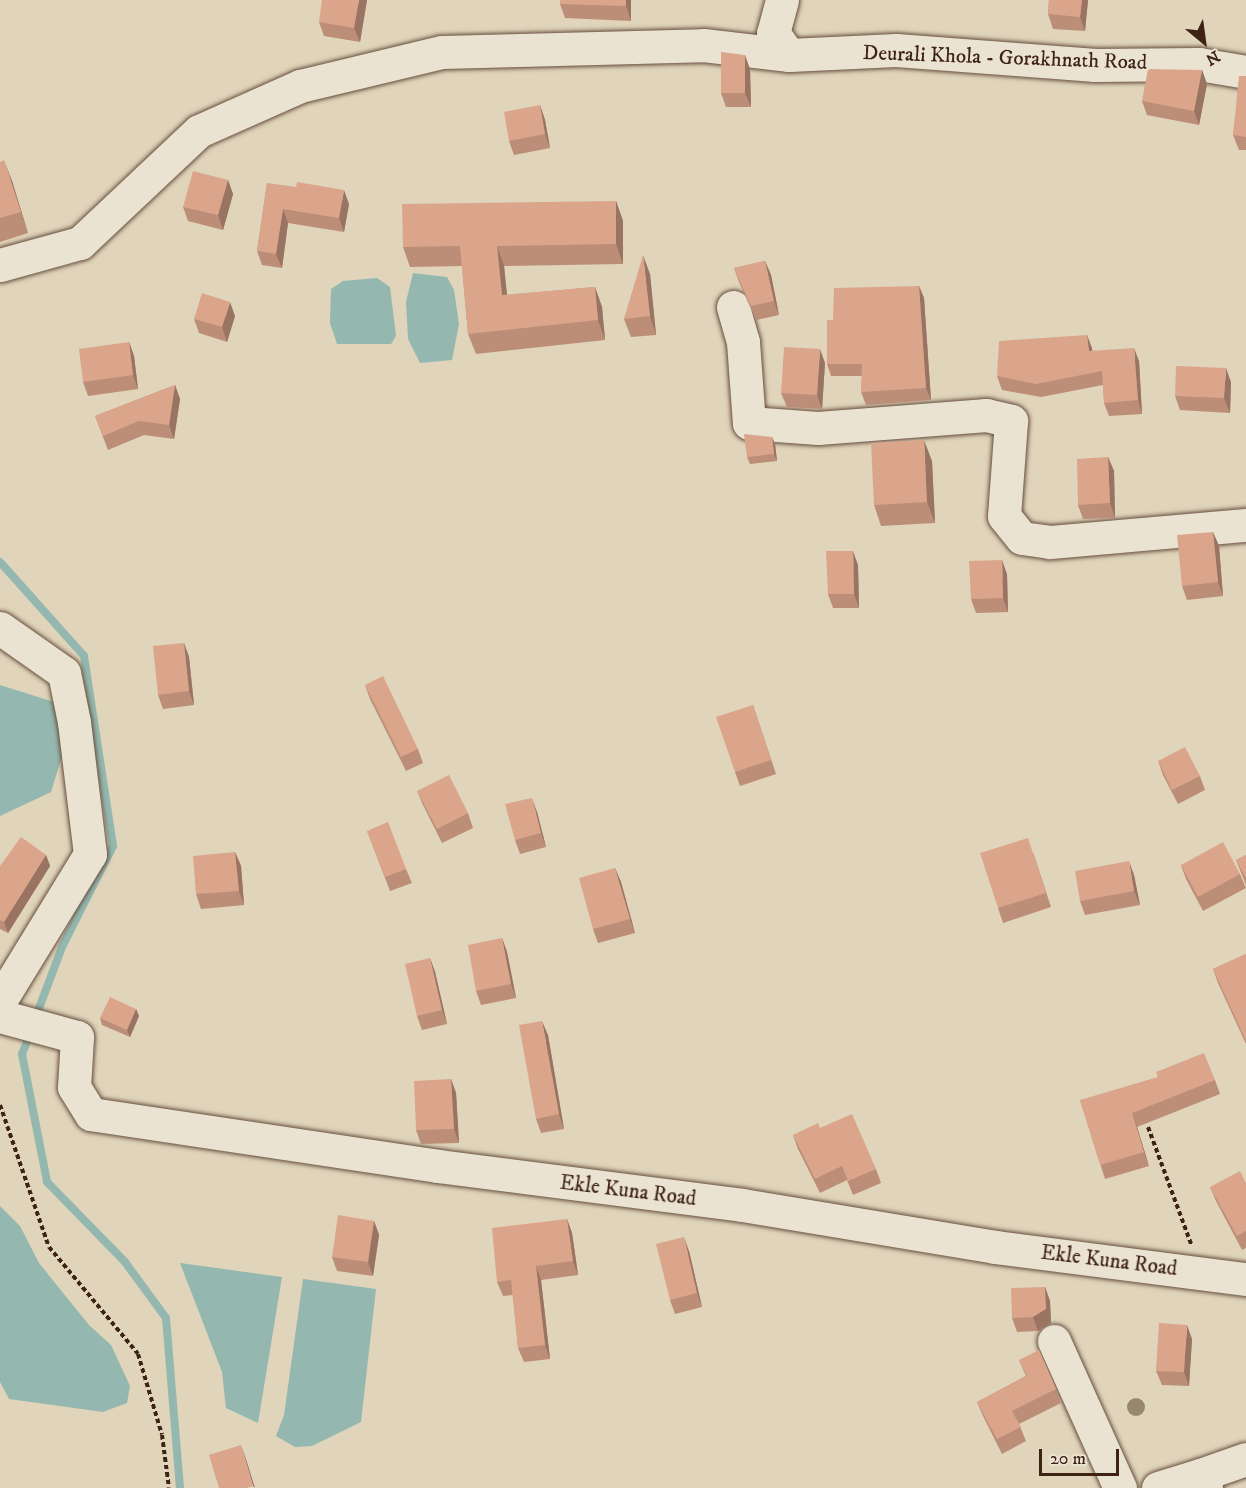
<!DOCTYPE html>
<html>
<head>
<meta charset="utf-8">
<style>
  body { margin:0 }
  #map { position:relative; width:1246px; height:1488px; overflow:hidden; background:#e0d4ba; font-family:"IM FELL DW Pica",serif }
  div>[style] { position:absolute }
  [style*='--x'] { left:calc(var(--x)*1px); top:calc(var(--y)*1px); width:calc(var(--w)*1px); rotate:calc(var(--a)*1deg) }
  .water>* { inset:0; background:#94b8af }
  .stream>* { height:8px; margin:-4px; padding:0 4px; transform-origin:4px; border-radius:4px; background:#94b8af }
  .path>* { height:4px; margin-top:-2px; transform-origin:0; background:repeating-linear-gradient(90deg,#3e2214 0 4.5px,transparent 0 7.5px) }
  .roads { filter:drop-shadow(0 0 2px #664e3e) drop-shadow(0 0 2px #664e3e) }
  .minor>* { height:33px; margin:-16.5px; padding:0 16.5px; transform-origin:16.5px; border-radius:16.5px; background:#ebe3d2 }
  .trees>* { width:18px; height:18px; margin:-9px; border-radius:50%; background:#97876f }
  .wall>* { inset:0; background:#bc8e78 }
  .shaded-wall>* { inset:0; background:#997462 }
  .building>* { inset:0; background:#dba58c }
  span { translate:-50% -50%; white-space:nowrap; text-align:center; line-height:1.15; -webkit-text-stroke:5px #ebe3d2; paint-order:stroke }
  .street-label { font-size:21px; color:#3e2214 }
  .north { position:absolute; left:1174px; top:12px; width:60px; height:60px; -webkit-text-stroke:4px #ebe3d2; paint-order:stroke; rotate:151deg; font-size:16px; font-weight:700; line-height:24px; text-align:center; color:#3e2214 }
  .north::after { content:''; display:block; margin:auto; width:21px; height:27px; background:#3e2214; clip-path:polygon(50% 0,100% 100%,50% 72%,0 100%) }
  .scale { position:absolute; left:1039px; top:1449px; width:80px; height:27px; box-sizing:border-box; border:3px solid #3e2214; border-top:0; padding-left:8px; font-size:18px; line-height:21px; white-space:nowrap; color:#3e2214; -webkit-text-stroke:4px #ebe3d2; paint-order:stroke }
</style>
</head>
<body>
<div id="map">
  <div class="water">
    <div style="clip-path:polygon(413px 273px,447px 277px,454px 290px,459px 324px,452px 360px,420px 363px,408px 339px,406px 302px)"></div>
    <div style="clip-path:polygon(377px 278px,390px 287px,396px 336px,391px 344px,337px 344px,330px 323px,331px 289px,343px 281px)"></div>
    <div style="clip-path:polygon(0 685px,54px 702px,64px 750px,51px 792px,0 816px)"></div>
    <div style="clip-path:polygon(0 1206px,20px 1226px,39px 1263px,89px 1325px,111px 1345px,130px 1386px,127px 1403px,103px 1412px,9px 1399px,0 1382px)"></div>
    <div style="clip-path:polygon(180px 1263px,282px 1277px,258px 1423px,226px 1408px,222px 1372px)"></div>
    <div style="clip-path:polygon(303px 1279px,376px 1289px,361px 1422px,312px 1446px,295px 1447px,276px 1436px,284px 1415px)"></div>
  </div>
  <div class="stream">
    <div style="--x:0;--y:562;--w:126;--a:48.2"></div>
    <div style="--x:84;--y:656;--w:192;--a:81.3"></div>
    <div style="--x:113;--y:846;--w:113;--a:116.8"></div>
    <div style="--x:62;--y:947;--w:77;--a:110.6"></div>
    <div style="--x:31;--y:1031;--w:25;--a:111"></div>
    <div style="--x:22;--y:1054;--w:130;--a:78.9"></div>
    <div style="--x:47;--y:1182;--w:112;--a:45.7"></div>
    <div style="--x:125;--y:1262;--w:69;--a:53.8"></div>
    <div style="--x:166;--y:1318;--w:171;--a:85.3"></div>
  </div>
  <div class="path">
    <div style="--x:0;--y:1105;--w:150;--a:71"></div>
    <div style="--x:49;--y:1247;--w:139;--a:50.2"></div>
    <div style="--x:138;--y:1354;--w:84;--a:73.5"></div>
    <div style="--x:162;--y:1435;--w:53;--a:82.5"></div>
    <div style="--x:1148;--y:1127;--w:125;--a:69.8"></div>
  </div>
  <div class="roads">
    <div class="minor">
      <div style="--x:782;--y:0;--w:34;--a:105"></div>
      <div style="--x:773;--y:33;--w:27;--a:54"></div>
      <div style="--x:789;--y:55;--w:107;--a:-2.7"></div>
      <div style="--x:896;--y:50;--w:200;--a:4.3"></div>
      <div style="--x:1095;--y:65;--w:104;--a:-0.6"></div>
      <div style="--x:1199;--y:64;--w:48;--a:9.7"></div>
      <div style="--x:0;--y:265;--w:83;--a:-15.4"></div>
      <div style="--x:80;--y:243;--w:163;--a:-43.3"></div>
      <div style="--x:199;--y:131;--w:111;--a:-24"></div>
      <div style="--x:300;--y:86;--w:146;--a:-13.5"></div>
      <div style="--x:442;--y:52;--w:261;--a:-1.5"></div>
      <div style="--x:703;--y:45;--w:87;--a:6.6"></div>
      <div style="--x:733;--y:307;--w:36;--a:74"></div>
      <div style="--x:743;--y:342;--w:81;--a:85.8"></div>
      <div style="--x:749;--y:423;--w:69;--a:4.1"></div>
      <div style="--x:818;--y:428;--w:169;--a:-4.4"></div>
      <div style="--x:986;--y:415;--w:26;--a:13"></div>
      <div style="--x:1011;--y:421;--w:95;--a:94.2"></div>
      <div style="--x:1004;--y:516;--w:28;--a:51"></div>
      <div style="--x:1022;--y:538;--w:28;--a:8"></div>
      <div style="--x:1050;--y:542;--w:197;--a:-5"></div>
      <div style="--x:0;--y:628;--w:78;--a:35.1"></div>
      <div style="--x:64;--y:673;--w:50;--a:78.5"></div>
      <div style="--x:74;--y:722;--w:133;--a:83.1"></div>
      <div style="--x:90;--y:854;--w:172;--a:121.5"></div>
      <div style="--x:0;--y:1016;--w:80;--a:15.3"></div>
      <div style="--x:77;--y:1037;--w:50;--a:93.4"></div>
      <div style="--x:74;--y:1087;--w:32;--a:58"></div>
      <div style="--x:91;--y:1114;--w:351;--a:8.5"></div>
      <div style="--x:438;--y:1166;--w:306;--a:7.3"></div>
      <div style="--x:742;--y:1205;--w:256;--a:9.4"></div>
      <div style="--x:995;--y:1247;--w:253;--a:7.3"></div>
      <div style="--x:1054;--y:1341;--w:161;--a:65.8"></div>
      <div style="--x:1158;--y:1488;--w:44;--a:-17.2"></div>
      <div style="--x:1206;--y:1488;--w:14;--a:-115"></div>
      <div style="--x:1200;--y:1475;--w:49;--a:-19.2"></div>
    </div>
  </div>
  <div class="trees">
    <div style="left:1136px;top:1407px"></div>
  </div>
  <div class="wall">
    <div style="clip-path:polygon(367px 0,360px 42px,324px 36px,319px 22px)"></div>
    <div style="clip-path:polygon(631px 0,631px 21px,565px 18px,560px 4px)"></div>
    <div style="clip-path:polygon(1049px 0,1088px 0,1085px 31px,1053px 29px,1048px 14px)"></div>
    <div style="clip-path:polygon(750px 69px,751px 107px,726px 107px,721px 93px)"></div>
    <div style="clip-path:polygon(1202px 70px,1207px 84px,1199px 125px,1147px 115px,1142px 101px)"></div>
    <div style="clip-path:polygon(1246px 76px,1246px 150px,1239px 150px,1233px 135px)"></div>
    <div style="clip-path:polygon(540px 105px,545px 120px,550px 148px,514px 155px,509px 141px)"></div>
    <div style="clip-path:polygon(0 162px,12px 181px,28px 233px,0 242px)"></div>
    <div style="clip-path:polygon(228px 180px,233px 194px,223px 230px,188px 221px,183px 207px)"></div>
    <div style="clip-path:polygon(267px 183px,349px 204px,344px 232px,288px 223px,282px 268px,262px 265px,257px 251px)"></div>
    <div style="clip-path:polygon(616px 201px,623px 221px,623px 264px,504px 266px,507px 295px,595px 287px,602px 307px,605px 340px,476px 354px,468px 334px,462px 266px,410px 267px,403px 247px)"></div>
    <div style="clip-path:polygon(765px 261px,771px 275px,779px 315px,756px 320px,739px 282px,734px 268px)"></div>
    <div style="clip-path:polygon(650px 274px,656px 335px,631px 337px,624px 319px)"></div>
    <div style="clip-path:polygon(919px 286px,924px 298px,931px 400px,866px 405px,861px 392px,862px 376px,831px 376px,827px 364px,833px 320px)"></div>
    <div style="clip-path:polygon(235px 316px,227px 342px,199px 333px,194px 319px)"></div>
    <div style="clip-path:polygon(1087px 335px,1092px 351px,1139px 361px,1142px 414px,1109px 416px,1104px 403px,1103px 385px,1041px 397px,1002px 390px,997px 376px)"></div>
    <div style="clip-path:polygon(129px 342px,134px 356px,138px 389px,88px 396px,83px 382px)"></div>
    <div style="clip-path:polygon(825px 363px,822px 409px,787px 407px,781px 393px)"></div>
    <div style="clip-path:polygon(1231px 382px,1230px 413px,1180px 410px,1175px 396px)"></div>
    <div style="clip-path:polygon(175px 385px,180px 399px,174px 439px,144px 435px,108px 450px,95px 416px)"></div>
    <div style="clip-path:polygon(772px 437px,775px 444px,777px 461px,750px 464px,747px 457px)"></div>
    <div style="clip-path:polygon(1108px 457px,1114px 471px,1115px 518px,1083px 519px,1078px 505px)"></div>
    <div style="clip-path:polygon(932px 461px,935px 523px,881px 526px,874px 505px)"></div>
    <div style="clip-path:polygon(1213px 532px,1219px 546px,1223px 596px,1187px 600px,1182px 586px)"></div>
    <div style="clip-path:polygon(858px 565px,859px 608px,833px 608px,828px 594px)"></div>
    <div style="clip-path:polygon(1007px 574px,1008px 612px,976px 613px,971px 599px)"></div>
    <div style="clip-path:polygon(184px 643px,189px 657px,194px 705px,163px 709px,158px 695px)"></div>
    <div style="clip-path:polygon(365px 685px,418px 749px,423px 763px,406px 771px,370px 699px)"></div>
    <div style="clip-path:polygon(753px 705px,776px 774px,740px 786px,735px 772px)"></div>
    <div style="clip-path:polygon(1158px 761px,1200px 776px,1205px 790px,1178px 804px,1163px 775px)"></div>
    <div style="clip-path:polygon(417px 791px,468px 813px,473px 828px,442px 843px,423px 805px)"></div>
    <div style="clip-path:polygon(537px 812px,546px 847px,520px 854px,515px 840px)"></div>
    <div style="clip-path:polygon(367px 831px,406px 869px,412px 883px,390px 891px)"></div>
    <div style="clip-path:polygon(235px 852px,241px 866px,244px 905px,201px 909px,196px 894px)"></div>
    <div style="clip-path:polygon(1033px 852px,1051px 907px,1003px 923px,998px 908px)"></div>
    <div style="clip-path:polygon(46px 855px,50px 866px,8px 933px,0 929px,0 866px)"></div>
    <div style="clip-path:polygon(1246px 855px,1246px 885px,1236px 860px)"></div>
    <div style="clip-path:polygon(1181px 865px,1240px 874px,1246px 888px,1203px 911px,1186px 879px)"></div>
    <div style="clip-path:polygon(615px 868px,621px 882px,635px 933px,598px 943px,593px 929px)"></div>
    <div style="clip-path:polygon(1134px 875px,1140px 905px,1085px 915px,1080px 901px)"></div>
    <div style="clip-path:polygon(502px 938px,507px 952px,516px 998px,481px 1005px,476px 991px)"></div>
    <div style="clip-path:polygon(1246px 954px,1246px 1044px,1218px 983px,1213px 969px)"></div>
    <div style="clip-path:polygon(430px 958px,435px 972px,447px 1024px,422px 1030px,417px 1016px)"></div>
    <div style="clip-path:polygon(136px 1009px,139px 1016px,130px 1037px,102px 1025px,100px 1018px)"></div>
    <div style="clip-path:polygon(548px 1035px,564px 1129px,541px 1133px,536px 1119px)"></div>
    <div style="clip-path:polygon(451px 1079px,456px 1093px,459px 1143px,421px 1144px,416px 1130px)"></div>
    <div style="clip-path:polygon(1215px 1080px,1220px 1094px,1137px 1127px,1149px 1166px,1105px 1179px,1080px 1100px)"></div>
    <div style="clip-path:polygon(820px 1128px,876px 1169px,881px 1183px,853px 1195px,847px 1180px,820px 1193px,798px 1149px,793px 1135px)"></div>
    <div style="clip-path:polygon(1246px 1183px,1246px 1248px,1242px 1250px,1216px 1201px,1210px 1187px)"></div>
    <div style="clip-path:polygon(567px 1219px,572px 1233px,578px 1275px,541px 1280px,550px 1359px,524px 1362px,518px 1348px,513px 1295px,503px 1296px,497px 1282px)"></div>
    <div style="clip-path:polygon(374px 1221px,379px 1235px,373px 1276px,337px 1271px,332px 1257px)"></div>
    <div style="clip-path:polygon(689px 1251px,702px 1307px,675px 1314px,670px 1300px)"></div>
    <div style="clip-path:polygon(1045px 1287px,1050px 1301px,1051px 1323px,1038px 1331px,1017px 1332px,1012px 1318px)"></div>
    <div style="clip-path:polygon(1192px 1339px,1189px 1386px,1162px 1385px,1156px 1371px)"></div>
    <div style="clip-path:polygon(1019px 1360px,1056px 1389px,1061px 1403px,1019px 1424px,1026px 1441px,1002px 1454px,983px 1416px,977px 1402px,1026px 1376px)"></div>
  </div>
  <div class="shaded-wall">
    <div style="clip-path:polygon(359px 0,367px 0,360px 42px,354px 28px)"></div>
    <div style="clip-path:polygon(626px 0,631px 0,631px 21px,626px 6px)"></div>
    <div style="clip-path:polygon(1082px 0,1088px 0,1085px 31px,1080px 17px)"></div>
    <div style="clip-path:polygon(745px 55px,750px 69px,751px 107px,745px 93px)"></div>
    <div style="clip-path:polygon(1202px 70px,1207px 84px,1199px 125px,1194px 111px)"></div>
    <div style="clip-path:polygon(540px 105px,545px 120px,550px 148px,545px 134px)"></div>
    <div style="clip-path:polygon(4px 160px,12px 181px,28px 233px,21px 212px)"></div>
    <div style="clip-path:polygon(228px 180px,233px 194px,223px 230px,218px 215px)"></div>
    <div style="clip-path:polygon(344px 190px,349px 204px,344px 232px,339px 218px)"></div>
    <div style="clip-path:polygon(616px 201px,623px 221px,623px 264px,616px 244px)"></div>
    <div style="clip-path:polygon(283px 209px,288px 223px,282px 268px,276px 254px)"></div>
    <div style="clip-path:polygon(497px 246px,504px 266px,509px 315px,502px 295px)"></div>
    <div style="clip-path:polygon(643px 255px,650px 274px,656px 335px,650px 316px)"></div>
    <div style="clip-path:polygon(765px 261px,771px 275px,779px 315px,774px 301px)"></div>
    <div style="clip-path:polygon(919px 286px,924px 298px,931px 400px,926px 388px)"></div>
    <div style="clip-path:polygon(595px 287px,602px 307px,605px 340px,598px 320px)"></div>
    <div style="clip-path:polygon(230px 302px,235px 316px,227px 342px,222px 327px)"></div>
    <div style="clip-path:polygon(1087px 335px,1092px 348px,1094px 364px,1089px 351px)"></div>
    <div style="clip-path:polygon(129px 342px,134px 356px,138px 389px,133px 375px)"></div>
    <div style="clip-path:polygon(1134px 348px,1139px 361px,1142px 414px,1138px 400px)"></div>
    <div style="clip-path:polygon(820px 349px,825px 363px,822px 409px,817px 395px)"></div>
    <div style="clip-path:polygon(1226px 368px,1231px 382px,1230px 413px,1224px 398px)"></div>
    <div style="clip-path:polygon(175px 385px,180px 399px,174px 439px,169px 425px)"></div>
    <div style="clip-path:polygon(772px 437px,775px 444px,777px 461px,774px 454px)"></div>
    <div style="clip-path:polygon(924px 440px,932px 461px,935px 523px,927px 502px)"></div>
    <div style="clip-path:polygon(1108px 457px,1114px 471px,1115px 518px,1110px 503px)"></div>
    <div style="clip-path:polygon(1213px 532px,1219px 546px,1223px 596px,1218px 582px)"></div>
    <div style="clip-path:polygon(853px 551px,858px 565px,859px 608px,854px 594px)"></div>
    <div style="clip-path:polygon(1002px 560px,1007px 574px,1008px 612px,1003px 598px)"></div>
    <div style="clip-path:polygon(184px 643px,189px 657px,194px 705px,189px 691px)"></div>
    <div style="clip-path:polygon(532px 798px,537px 812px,546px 847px,541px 833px)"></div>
    <div style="clip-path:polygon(235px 852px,241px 866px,244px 905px,239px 891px)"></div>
    <div style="clip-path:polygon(46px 855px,50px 866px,8px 933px,4px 922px)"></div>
    <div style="clip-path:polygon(1129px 861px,1134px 875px,1140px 905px,1134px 891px)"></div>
    <div style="clip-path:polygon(615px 868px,621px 882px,635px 933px,630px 919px)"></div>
    <div style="clip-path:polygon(502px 938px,507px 952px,516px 998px,511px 984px)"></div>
    <div style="clip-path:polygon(430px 958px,435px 972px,447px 1024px,442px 1010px)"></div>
    <div style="clip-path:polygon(136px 1009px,139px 1016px,130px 1037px,127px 1030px)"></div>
    <div style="clip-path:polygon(542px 1021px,548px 1035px,564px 1129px,559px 1114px)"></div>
    <div style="clip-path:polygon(451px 1079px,456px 1093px,459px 1143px,454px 1129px)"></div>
    <div style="clip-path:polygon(1132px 1113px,1137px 1127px,1149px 1166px,1144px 1152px)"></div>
    <div style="clip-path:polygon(567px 1219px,572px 1233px,578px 1275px,573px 1261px)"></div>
    <div style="clip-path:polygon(374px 1221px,379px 1235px,373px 1276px,368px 1262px)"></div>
    <div style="clip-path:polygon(684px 1237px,689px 1251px,702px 1307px,697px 1293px)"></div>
    <div style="clip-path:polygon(536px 1266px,541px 1280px,550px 1359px,545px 1345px)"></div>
    <div style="clip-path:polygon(1045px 1287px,1050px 1301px,1051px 1323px,1038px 1331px,1033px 1317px)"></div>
    <div style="clip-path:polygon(1187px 1325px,1192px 1339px,1189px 1386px,1184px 1372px)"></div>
    <div style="clip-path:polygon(241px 1445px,246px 1459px,255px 1488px,253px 1486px)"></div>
  </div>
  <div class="building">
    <div style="clip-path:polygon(322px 0,359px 0,354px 28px,319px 22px)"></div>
    <div style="clip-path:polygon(560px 0,626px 0,626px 6px,560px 4px)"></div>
    <div style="clip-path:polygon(1049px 0,1082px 0,1080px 17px,1048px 14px)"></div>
    <div style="clip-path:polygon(721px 52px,745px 55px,745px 93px,721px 93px)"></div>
    <div style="clip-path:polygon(1148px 69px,1202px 70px,1194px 111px,1142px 101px)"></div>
    <div style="clip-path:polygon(1239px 76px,1246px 76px,1246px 137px,1233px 135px)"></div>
    <div style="clip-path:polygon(540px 105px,545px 134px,509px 141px,504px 112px)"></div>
    <div style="clip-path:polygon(4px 160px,21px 212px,0 218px,0 162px)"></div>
    <div style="clip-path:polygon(193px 171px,228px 180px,218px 215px,183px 207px)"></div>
    <div style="clip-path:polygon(297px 182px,344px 190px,339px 218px,283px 209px,276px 254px,257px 251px,267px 183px,296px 187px)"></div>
    <div style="clip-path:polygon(616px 201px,616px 244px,497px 246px,502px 295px,595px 287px,598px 320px,468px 334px,460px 246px,403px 247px,402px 204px)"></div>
    <div style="clip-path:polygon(643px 255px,650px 316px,624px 319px)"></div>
    <div style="clip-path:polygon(765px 261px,774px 301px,751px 306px,734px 268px)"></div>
    <div style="clip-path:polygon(919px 286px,926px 388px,861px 392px,862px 364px,827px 364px,827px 320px,833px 320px,834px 288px)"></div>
    <div style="clip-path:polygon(202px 293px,230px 302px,222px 327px,194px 319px)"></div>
    <div style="clip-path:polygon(1087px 335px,1089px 351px,1134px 348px,1138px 400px,1104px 403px,1102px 371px,1036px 384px,997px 376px,999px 341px)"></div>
    <div style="clip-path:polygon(129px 342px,133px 375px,83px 382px,79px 349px)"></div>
    <div style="clip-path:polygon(784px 347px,820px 349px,817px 395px,781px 393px)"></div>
    <div style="clip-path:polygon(1176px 366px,1226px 368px,1224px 398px,1175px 396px)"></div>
    <div style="clip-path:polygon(175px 385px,169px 425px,139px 421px,103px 436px,95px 416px)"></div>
    <div style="clip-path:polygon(744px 434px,772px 437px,774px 454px,747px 457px)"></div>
    <div style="clip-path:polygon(924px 440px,927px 502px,874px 505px,871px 443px)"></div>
    <div style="clip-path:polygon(1108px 457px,1110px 503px,1078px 505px,1077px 459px)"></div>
    <div style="clip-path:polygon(1213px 532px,1218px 582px,1182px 586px,1177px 535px)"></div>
    <div style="clip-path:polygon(826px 551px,853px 551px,854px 594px,828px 594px)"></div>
    <div style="clip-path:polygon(1002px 560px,1003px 598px,971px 599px,969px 561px)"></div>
    <div style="clip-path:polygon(184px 643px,189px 691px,158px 695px,153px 646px)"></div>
    <div style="clip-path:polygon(383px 676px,418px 749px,401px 757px,365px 685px)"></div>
    <div style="clip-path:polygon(753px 705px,771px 760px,735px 772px,716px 717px)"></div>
    <div style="clip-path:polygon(1185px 747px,1200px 776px,1172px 790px,1158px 761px)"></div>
    <div style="clip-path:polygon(449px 775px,468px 813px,437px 829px,417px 791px)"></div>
    <div style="clip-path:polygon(532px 798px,541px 833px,515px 840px,505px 804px)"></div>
    <div style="clip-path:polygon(388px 822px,406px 869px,385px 877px,367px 831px)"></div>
    <div style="clip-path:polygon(21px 837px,46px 855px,4px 922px,0 920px,0 866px)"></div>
    <div style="clip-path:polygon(1028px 838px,1046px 893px,998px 908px,980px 853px)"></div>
    <div style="clip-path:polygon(1223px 842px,1240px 874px,1198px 897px,1181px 865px)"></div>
    <div style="clip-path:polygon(235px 852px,239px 891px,196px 894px,193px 856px)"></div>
    <div style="clip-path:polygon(1246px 855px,1246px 878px,1236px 860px)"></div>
    <div style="clip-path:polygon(1129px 861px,1134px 891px,1080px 901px,1075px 871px)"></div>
    <div style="clip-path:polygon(615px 868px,630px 919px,593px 929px,579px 878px)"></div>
    <div style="clip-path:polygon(502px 938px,511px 984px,476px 991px,468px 945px)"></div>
    <div style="clip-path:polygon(1246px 954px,1246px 1041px,1213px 969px)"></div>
    <div style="clip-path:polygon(430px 958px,442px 1010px,417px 1016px,405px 964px)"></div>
    <div style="clip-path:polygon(110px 997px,136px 1009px,127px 1030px,100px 1018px)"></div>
    <div style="clip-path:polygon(542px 1021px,559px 1114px,536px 1119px,519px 1025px)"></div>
    <div style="clip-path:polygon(1204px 1053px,1215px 1080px,1132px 1113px,1144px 1152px,1100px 1165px,1080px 1100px,1158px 1077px,1156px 1072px)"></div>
    <div style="clip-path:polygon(451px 1079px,454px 1129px,416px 1130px,414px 1081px)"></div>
    <div style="clip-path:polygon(852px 1114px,876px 1169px,848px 1181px,842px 1166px,815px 1179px,793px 1135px,818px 1123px,820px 1128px)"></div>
    <div style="clip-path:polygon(1240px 1171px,1246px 1183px,1246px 1231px,1237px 1236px,1210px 1187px)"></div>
    <div style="clip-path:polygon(338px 1215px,374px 1221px,368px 1262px,332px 1257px)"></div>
    <div style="clip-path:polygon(567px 1219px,573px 1261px,536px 1266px,545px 1345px,518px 1348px,511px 1280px,497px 1282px,492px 1228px)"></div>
    <div style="clip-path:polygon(684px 1237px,697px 1293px,670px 1300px,656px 1244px)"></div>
    <div style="clip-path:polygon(1045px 1287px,1046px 1309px,1033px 1317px,1012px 1318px,1011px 1288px)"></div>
    <div style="clip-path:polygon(1159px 1323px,1187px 1325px,1184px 1372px,1156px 1371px)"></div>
    <div style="clip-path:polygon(1039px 1350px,1056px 1389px,1012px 1411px,1021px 1427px,997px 1439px,977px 1402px,1027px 1376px,1019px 1360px)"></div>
    <div style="clip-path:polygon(241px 1445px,253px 1486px,246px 1488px,219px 1488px,209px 1455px)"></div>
  </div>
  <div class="street-label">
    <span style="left:1005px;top:58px;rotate:2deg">Deurali Khola - Gorakhnath Road</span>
    <span style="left:628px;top:1191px;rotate:7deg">Ekle Kuna Road</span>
    <span style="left:1109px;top:1261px;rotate:7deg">Ekle Kuna Road</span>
  </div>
  <div class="north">N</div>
  <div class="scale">20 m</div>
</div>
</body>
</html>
